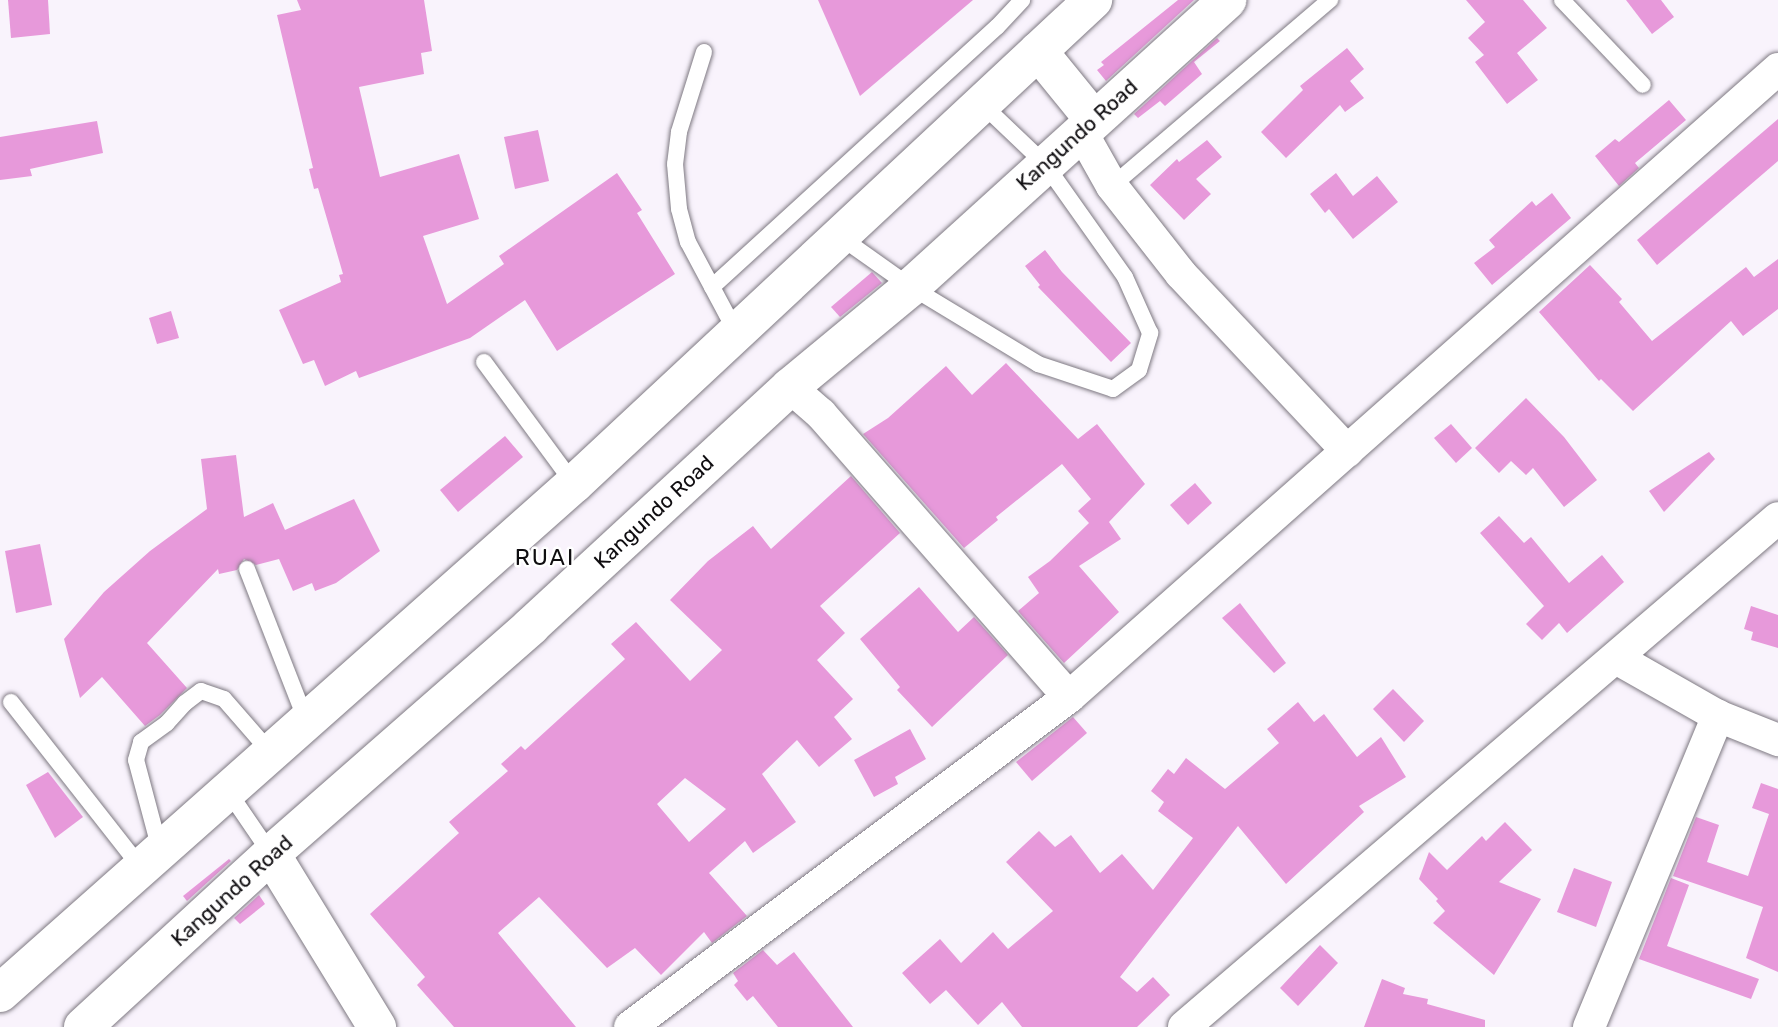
<!DOCTYPE html>
<html>
<head>
<meta charset="utf-8">
<style>
  body { margin:0 }
  #map { position:relative; width:1778px; height:1027px; overflow:hidden; background:#f9f3fc; font-family:Rubik,sans-serif }
  div>[style] { position:absolute }
  [style*='--x'] { left:calc(var(--x)*1px); top:calc(var(--y)*1px); width:calc(var(--w)*1px); rotate:calc(var(--a)*1deg) }
  .building>* { inset:0; background:#e799da }
  .roads { filter:drop-shadow(0 0 2px #7e7982) drop-shadow(0 0 2px #7e7982) }
  .service>* { height:16px; margin:-8px; padding:0 8px; transform-origin:8px; border-radius:8px; background:#fff }
  .minor>* { height:32px; margin:-16px; padding:0 16px; transform-origin:16px; border-radius:16px; background:#fff }
  .tertiary>* { height:38px; margin:-19px; padding:0 19px; transform-origin:19px; border-radius:19px; background:#fff }
  .trunk>* { height:38px; margin:-19px; padding:0 19px; transform-origin:19px; border-radius:19px; background:#fff }
  span { translate:-50% -50%; white-space:nowrap; text-align:center; line-height:1.15; -webkit-text-stroke:5px #fff; paint-order:stroke }
  .street-label { font-size:21px; color:#0f0d10 }
  .neighbourhood-label { font-size:23px; color:#0f0d10; letter-spacing:2px }
</style>
</head>
<body>
<div id="map">
  <div class="building">
    <div style="clip-path:polygon(8px 0,48px 0,50px 34px,11px 38px)"></div>
    <div style="clip-path:polygon(297px 0,424px 0,432px 51px,421px 53px,424px 74px,359px 87px,380px 177px,459px 154px,479px 219px,423px 236px,447px 304px,504px 264px,499px 256px,617px 173px,642px 210px,637px 213px,675px 274px,557px 351px,525px 300px,470px 338px,359px 378px,356px 371px,325px 386px,314px 360px,303px 364px,279px 310px,341px 282px,339px 275px,343px 274px,318px 188px,314px 189px,309px 169px,313px 168px,277px 15px,301px 10px)"></div>
    <div style="clip-path:polygon(818px 0,973px 0,860px 96px)"></div>
    <div style="clip-path:polygon(1178px 0,1194px 0,1106px 81px,1097px 70px,1104px 65px,1101px 62px)"></div>
    <div style="clip-path:polygon(1466px 0,1523px 0,1547px 28px,1517px 53px,1538px 80px,1507px 104px,1475px 62px,1484px 55px,1468px 38px,1485px 22px)"></div>
    <div style="clip-path:polygon(1626px 0,1661px 0,1674px 17px,1652px 34px)"></div>
    <div style="clip-path:polygon(1217px 38px,1220px 41px,1194px 62px,1202px 74px,1165px 106px,1160px 101px,1138px 118px,1134px 114px)"></div>
    <div style="clip-path:polygon(1347px 48px,1364px 69px,1350px 81px,1364px 98px,1345px 112px,1340px 105px,1286px 158px,1261px 132px,1303px 90px,1300px 86px)"></div>
    <div style="clip-path:polygon(1669px 100px,1686px 120px,1635px 163px,1639px 168px,1619px 186px,1595px 156px,1615px 139px,1619px 142px)"></div>
    <div style="clip-path:polygon(1778px 119px,1778px 161px,1657px 265px,1637px 240px)"></div>
    <div style="clip-path:polygon(97px 121px,103px 153px,30px 169px,32px 176px,0 180px,0 137px)"></div>
    <div style="clip-path:polygon(538px 130px,549px 181px,515px 189px,504px 137px)"></div>
    <div style="clip-path:polygon(1207px 140px,1222px 157px,1196px 179px,1211px 194px,1184px 220px,1150px 185px,1177px 159px,1179px 162px)"></div>
    <div style="clip-path:polygon(1336px 173px,1353px 196px,1377px 176px,1398px 202px,1353px 239px,1329px 209px,1325px 213px,1310px 194px)"></div>
    <div style="clip-path:polygon(1552px 193px,1571px 218px,1492px 285px,1474px 263px,1495px 247px,1489px 240px,1532px 201px,1536px 206px)"></div>
    <div style="clip-path:polygon(1045px 250px,1062px 272px,1131px 343px,1111px 362px,1038px 287px,1040px 285px,1025px 266px)"></div>
    <div style="clip-path:polygon(1778px 259px,1778px 309px,1743px 336px,1731px 321px,1633px 411px,1601px 379px,1599px 381px,1539px 312px,1590px 265px,1622px 299px,1619px 302px,1652px 341px,1746px 267px,1754px 277px)"></div>
    <div style="clip-path:polygon(872px 272px,882px 283px,840px 317px,831px 307px)"></div>
    <div style="clip-path:polygon(171px 311px,179px 338px,157px 344px,149px 318px)"></div>
    <div style="clip-path:polygon(1006px 363px,1078px 439px,1097px 424px,1145px 484px,1109px 522px,1121px 539px,1079px 566px,1119px 612px,1064px 663px,1018px 611px,1039px 593px,1028px 577px,1050px 561px,1089px 523px,1078px 511px,1091px 499px,1062px 464px,996px 517px,998px 520px,964px 548px,863px 434px,888px 418px,946px 366px,972px 395px)"></div>
    <div style="clip-path:polygon(1526px 398px,1564px 437px,1597px 480px,1564px 507px,1533px 468px,1526px 475px,1511px 461px,1499px 473px,1475px 448px)"></div>
    <div style="clip-path:polygon(1451px 424px,1472px 448px,1456px 463px,1434px 438px)"></div>
    <div style="clip-path:polygon(505px 436px,523px 457px,458px 512px,440px 490px)"></div>
    <div style="clip-path:polygon(1709px 452px,1715px 459px,1664px 512px,1649px 491px)"></div>
    <div style="clip-path:polygon(236px 455px,244px 517px,273px 503px,285px 530px,354px 499px,380px 551px,336px 583px,315px 591px,312px 583px,293px 591px,279px 559px,256px 565px,244px 559px,237px 570px,219px 574px,218px 569px,147px 643px,187px 688px,160px 715px,145px 726px,102px 677px,80px 698px,64px 639px,104px 592px,150px 551px,207px 509px,201px 459px)"></div>
    <div style="clip-path:polygon(evenodd,851px 476px,900px 533px,820px 606px,845px 633px,817px 660px,853px 699px,834px 717px,852px 739px,819px 767px,797px 740px,762px 774px,796px 822px,753px 853px,745px 841px,709px 873px,747px 916px,712px 943px,704px 932px,661px 975px,635px 948px,607px 968px,539px 897px,498px 933px,576px 1027px,454px 1027px,417px 985px,425px 977px,370px 914px,459px 833px,449px 822px,508px 771px,501px 764px,521px 746px,525px 750px,625px 659px,611px 644px,636px 622px,690px 681px,722px 650px,670px 600px,708px 561px,753px 526px,771px 549px,851px 476px,685px 778px,726px 809px,689px 842px,657px 804px,685px 778px)"></div>
    <div style="clip-path:polygon(1195px 483px,1212px 503px,1188px 525px,1170px 505px)"></div>
    <div style="clip-path:polygon(1499px 516px,1524px 543px,1531px 537px,1569px 583px,1602px 555px,1624px 582px,1567px 633px,1559px 623px,1542px 640px,1526px 624px,1544px 606px,1480px 533px)"></div>
    <div style="clip-path:polygon(40px 544px,52px 605px,16px 613px,5px 551px)"></div>
    <div style="clip-path:polygon(919px 587px,958px 632px,974px 617px,1008px 655px,932px 727px,897px 690px,900px 687px,860px 639px)"></div>
    <div style="clip-path:polygon(1240px 603px,1286px 663px,1274px 673px,1222px 618px)"></div>
    <div style="clip-path:polygon(1751px 606px,1778px 615px,1778px 648px,1751px 640px,1753px 632px,1744px 629px)"></div>
    <div style="clip-path:polygon(1393px 689px,1424px 721px,1404px 742px,1373px 709px)"></div>
    <div style="clip-path:polygon(1298px 702px,1314px 722px,1324px 714px,1357px 757px,1381px 737px,1406px 777px,1359px 806px,1364px 812px,1286px 884px,1238px 826px,1120px 977px,1137px 992px,1153px 977px,1170px 995px,1137px 1027px,1022px 1027px,1002px 1002px,978px 1025px,946px 990px,930px 1004px,902px 973px,940px 939px,961px 963px,993px 932px,1008px 949px,1053px 911px,1006px 862px,1039px 831px,1055px 847px,1071px 835px,1100px 873px,1122px 854px,1153px 890px,1193px 838px,1158px 811px,1164px 802px,1151px 791px,1168px 769px,1174px 774px,1186px 758px,1225px 789px,1279px 743px,1267px 729px)"></div>
    <div style="clip-path:polygon(1073px 717px,1087px 733px,1032px 781px,1016px 762px)"></div>
    <div style="clip-path:polygon(910px 729px,926px 759px,895px 777px,898px 784px,874px 797px,854px 760px)"></div>
    <div style="clip-path:polygon(48px 772px,83px 817px,55px 838px,26px 785px)"></div>
    <div style="clip-path:polygon(1761px 783px,1778px 789px,1778px 972px,1746px 958px,1763px 907px,1673px 876px,1696px 817px,1719px 825px,1707px 862px,1748px 876px,1769px 814px,1752px 808px)"></div>
    <div style="clip-path:polygon(1505px 822px,1532px 850px,1499px 882px,1541px 899px,1494px 975px,1433px 923px,1445px 911px,1436px 901px,1438px 899px,1419px 879px,1429px 852px,1447px 870px,1482px 836px,1486px 841px)"></div>
    <div style="clip-path:polygon(229px 859px,231px 861px,187px 901px,183px 896px)"></div>
    <div style="clip-path:polygon(1574px 868px,1612px 882px,1596px 927px,1557px 912px)"></div>
    <div style="clip-path:polygon(1671px 878px,1689px 885px,1667px 946px,1759px 979px,1751px 999px,1639px 959px)"></div>
    <div style="clip-path:polygon(259px 895px,265px 904px,240px 924px,234px 918px)"></div>
    <div style="clip-path:polygon(1320px 945px,1338px 963px,1298px 1006px,1280px 988px)"></div>
    <div style="clip-path:polygon(763px 950px,777px 965px,794px 952px,853px 1027px,778px 1027px,753px 996px,747px 1001px,734px 985px,738px 981px,733px 973px)"></div>
    <div style="clip-path:polygon(1382px 979px,1405px 988px,1403px 994px,1428px 999px,1427px 1004px,1485px 1020px,1485px 1027px,1364px 1027px)"></div>
  </div>
  <div class="roads">
    <div class="service">
      <div style="--x:1562;--y:0;--w:117;--a:46.4"></div>
      <div style="--x:704;--y:52;--w:84;--a:107.4"></div>
      <div style="--x:679;--y:132;--w:32;--a:97"></div>
      <div style="--x:675;--y:164;--w:45;--a:84.9"></div>
      <div style="--x:679;--y:209;--w:34;--a:75"></div>
      <div style="--x:688;--y:242;--w:102;--a:61.9"></div>
      <div style="--x:1112;--y:186;--w:287;--a:-40.5"></div>
      <div style="--x:839;--y:236;--w:88;--a:35.3"></div>
      <div style="--x:911;--y:287;--w:149;--a:31.2"></div>
      <div style="--x:1038;--y:364;--w:79;--a:18.4"></div>
      <div style="--x:1113;--y:389;--w:32;--a:-36"></div>
      <div style="--x:1139;--y:370;--w:39;--a:-73"></div>
      <div style="--x:1150;--y:333;--w:61;--a:-114.1"></div>
      <div style="--x:1125;--y:277;--w:138;--a:-125.3"></div>
      <div style="--x:1045;--y:164;--w:87;--a:-136.4"></div>
      <div style="--x:712;--y:287;--w:386;--a:-42.4"></div>
      <div style="--x:997;--y:27;--w:37;--a:-47"></div>
      <div style="--x:484;--y:362;--w:152;--a:53.6"></div>
      <div style="--x:247;--y:569;--w:162;--a:68.7"></div>
      <div style="--x:11;--y:702;--w:212;--a:51.9"></div>
      <div style="--x:228;--y:791;--w:76;--a:55.7"></div>
      <div style="--x:160;--y:850;--w:93;--a:-104.9"></div>
      <div style="--x:136;--y:760;--w:19;--a:-74"></div>
      <div style="--x:141;--y:742;--w:32;--a:-36"></div>
      <div style="--x:167;--y:723;--w:27;--a:-48"></div>
      <div style="--x:185;--y:703;--w:20;--a:-37"></div>
      <div style="--x:201;--y:691;--w:24;--a:19"></div>
      <div style="--x:224;--y:699;--w:70;--a:49"></div>
    </div>
    <div class="minor">
      <div style="--x:1081;--y:131;--w:63;--a:60.6"></div>
      <div style="--x:1112;--y:186;--w:112;--a:51.9"></div>
      <div style="--x:1181;--y:274;--w:243;--a:46.8"></div>
      <div style="--x:790;--y:387;--w:41;--a:41.1"></div>
      <div style="--x:821;--y:414;--w:376;--a:48.8"></div>
      <div style="--x:1616;--y:658;--w:117;--a:29.6"></div>
      <div style="--x:1718;--y:716;--w:65;--a:21.8"></div>
      <div style="--x:630;--y:1027;--w:549;--a:-36.93"></div>
      <div style="--x:1069;--y:697;--w:947;--a:-41.53"></div>
      <div style="--x:1184;--y:1027;--w:782;--a:-40.59"></div>
      <div style="--x:1589;--y:1027;--w:337;--a:-67.5"></div>
    </div>
    <div class="tertiary">
      <div style="--x:271;--y:854;--w:203;--a:58.5"></div>
    </div>
    <div class="trunk">
      <div style="--x:1038;--y:51;--w:89;--a:50.9"></div>
      <div style="--x:0;--y:993;--w:767;--a:-41.57"></div>
      <div style="--x:574;--y:484;--w:710;--a:-43"></div>
      <div style="--x:83;--y:1027;--w:255;--a:-42.6"></div>
      <div style="--x:271;--y:854;--w:346;--a:-41.2"></div>
      <div style="--x:531;--y:626;--w:352;--a:-42.7"></div>
      <div style="--x:790;--y:387;--w:157;--a:-39.6"></div>
      <div style="--x:911;--y:287;--w:427;--a:-42.2"></div>
    </div>
  </div>
  <div class="street-label">
    <span style="left:1077px;top:135px;rotate:-42deg">Kangundo Road</span>
    <span style="left:654px;top:512px;rotate:-43deg">Kangundo Road</span>
    <span style="left:232px;top:891px;rotate:-42deg">Kangundo Road</span>
  </div>
  <div class="neighbourhood-label">
    <span style="left:545px;top:557px">RUAI</span>
  </div>
</div>
</body>
</html>
